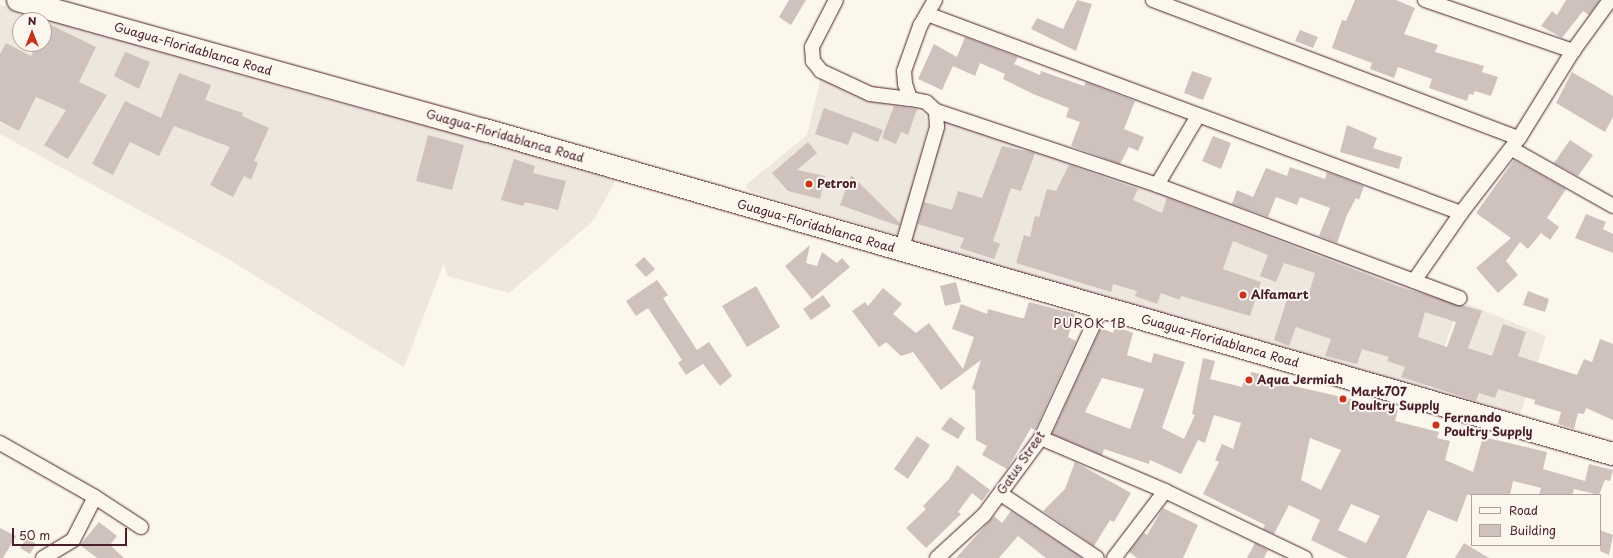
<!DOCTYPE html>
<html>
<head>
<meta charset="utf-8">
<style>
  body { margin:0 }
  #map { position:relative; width:1613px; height:558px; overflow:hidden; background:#fbf7ec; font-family:"Playpen Sans",sans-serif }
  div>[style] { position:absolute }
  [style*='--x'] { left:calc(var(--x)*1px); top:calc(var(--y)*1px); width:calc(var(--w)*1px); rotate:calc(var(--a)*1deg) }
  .built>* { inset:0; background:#eee7de }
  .building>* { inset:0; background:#cfc2bc }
  .roads { filter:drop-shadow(0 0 1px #4a1f2b) drop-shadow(0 0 1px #4a1f2b) }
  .street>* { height:14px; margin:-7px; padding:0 7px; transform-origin:7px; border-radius:7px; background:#fbf7ec }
  .primary>* { height:22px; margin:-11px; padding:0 11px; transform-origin:11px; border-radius:11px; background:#fbf7ec }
  .dots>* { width:11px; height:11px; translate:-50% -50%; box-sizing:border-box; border:2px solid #fbf7ec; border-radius:50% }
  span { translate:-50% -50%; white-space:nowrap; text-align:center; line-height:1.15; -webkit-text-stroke:4px #fbf7ec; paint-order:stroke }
  .street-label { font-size:12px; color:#4a1f2b }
  .poi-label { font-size:12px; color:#4a1f2b; font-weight:700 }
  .left { translate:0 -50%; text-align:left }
  .neighbourhood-label { font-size:13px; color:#4a1f2b; letter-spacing:1px }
  .legend { position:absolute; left:1471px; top:494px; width:130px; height:52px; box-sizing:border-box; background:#fbf7ec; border:1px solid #b4a19f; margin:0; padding:5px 7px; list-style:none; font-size:12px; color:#4a1f2b }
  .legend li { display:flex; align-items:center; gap:8px; height:20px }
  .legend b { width:20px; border:1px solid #b4a19f }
  .north { position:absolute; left:12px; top:12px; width:40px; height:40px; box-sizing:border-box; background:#fbf7ec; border:1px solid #b4a19f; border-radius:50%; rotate:0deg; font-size:11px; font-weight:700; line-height:16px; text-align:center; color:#4a1f2b }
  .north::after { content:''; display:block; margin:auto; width:14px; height:18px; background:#c8321e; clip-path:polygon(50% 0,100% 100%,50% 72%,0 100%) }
  .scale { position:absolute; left:12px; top:528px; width:115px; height:18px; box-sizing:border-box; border:2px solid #4a1f2b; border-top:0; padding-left:5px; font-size:12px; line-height:14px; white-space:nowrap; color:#4a1f2b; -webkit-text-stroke:3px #fbf7ec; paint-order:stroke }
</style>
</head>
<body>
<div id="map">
  <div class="built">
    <div style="clip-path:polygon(evenodd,0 5px,299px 92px,458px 134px,616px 180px,593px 221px,509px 293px,447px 276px,444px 263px,404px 367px,223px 256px,0 134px,0 5px,20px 20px,44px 20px,44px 44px,20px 44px,20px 20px)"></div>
    <div style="clip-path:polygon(816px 72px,887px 104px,912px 105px,925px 115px,928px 127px,901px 230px,896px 235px,749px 191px,746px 185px,807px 135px,820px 82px)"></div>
    <div style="clip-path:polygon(944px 121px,999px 134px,1453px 300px,1458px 310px,1430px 385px,1427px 390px,910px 241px)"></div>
    <div style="clip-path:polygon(1468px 304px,1546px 336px,1519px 418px,1431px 393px,1464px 307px)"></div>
  </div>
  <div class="building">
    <div style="clip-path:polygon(789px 0,806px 0,791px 25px,779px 17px)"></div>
    <div style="clip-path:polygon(1077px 0,1092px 4px,1076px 51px,1031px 29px,1037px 18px,1063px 29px)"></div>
    <div style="clip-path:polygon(1355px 0,1396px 0,1415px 8px,1404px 34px,1438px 45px,1435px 52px,1484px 66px,1482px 72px,1498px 77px,1491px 96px,1475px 91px,1473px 95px,1469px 94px,1467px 101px,1429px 88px,1432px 79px,1398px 67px,1394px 78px,1370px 69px,1372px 63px,1332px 48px,1342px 20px,1346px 21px)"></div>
    <div style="clip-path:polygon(1566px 0,1600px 0,1589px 15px,1583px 11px,1562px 38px,1541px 26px,1552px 11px,1557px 15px)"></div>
    <div style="clip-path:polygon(47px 23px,96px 47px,79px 82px,107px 95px,68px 159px,44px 145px,66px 110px,36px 97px,19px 131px,0 121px,0 54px,6px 43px,31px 56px,37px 44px,44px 44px)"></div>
    <div style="clip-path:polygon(1300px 30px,1318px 37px,1313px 48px,1295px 41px)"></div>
    <div style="clip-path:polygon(965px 37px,1018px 57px,1014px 64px,1040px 75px,1041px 71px,1084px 86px,1086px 82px,1135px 101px,1124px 129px,1144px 137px,1138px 151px,1129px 147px,1120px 164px,1071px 146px,1080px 122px,1066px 117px,1069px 108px,1033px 94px,1003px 79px,1005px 74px,980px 63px,975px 76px,953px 66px,942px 90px,918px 79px,934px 44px,957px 57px)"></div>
    <div style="clip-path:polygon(125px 52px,150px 62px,139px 89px,114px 76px)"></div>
    <div style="clip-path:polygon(1192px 71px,1212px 78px,1203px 100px,1184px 93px)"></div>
    <div style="clip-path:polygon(1572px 72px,1613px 96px,1613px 117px,1605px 132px,1556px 103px)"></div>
    <div style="clip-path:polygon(179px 73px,211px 85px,205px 100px,243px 113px,242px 116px,269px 128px,254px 161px,258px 163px,251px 180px,244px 176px,233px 197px,210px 185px,230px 147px,174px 126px,159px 156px,130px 142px,113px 175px,92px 164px,125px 101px,161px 118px)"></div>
    <div style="clip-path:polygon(894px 106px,917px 109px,908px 135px,901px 132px,896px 144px,882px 138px)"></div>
    <div style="clip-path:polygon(824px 108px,883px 130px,878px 142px,853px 132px,848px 145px,815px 134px)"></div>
    <div style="clip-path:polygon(1347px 125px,1377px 138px,1373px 148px,1402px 157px,1399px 169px,1340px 152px)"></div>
    <div style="clip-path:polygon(428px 135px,464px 145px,452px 190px,416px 181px)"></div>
    <div style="clip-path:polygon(1213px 136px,1231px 143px,1221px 169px,1202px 161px)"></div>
    <div style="clip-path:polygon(1570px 140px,1593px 155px,1578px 176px,1554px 163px)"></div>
    <div style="clip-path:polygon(808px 142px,817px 153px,797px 170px,825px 176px,820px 199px,788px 191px,772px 173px)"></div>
    <div style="clip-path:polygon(1002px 146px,1035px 153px,1021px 191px,1011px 188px,993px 241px,1000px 244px,994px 259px,960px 248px,964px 238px,918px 224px,924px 202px,952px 210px,958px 191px,982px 198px)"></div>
    <div style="clip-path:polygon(514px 159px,535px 166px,533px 173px,566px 181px,558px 210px,525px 202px,523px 206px,501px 200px)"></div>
    <div style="clip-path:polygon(1514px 160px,1566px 189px,1547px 218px,1559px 227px,1550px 240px,1541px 233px,1528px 249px,1520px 242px,1506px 261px,1518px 275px,1498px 293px,1476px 268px,1511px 238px,1476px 213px)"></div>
    <div style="clip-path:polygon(evenodd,1069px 165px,1138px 189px,1133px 200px,1162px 213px,1167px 198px,1400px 287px,1482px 311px,1468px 348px,1492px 356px,1503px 324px,1526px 332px,1518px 356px,1577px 375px,1584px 359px,1592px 362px,1600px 339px,1613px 344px,1613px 420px,1586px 408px,1584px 414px,1578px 413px,1574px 429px,1558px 424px,1561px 412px,1534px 404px,1535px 400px,1498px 389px,1495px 398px,1479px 393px,1476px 401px,1401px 377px,1405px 367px,1387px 361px,1389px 357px,1362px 349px,1357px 364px,1325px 356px,1331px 339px,1296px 327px,1289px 346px,1274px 340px,1290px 290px,1308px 296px,1315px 273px,1284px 263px,1276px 282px,1260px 276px,1268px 255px,1233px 241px,1223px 269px,1261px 282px,1250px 316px,1181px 296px,1180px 300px,1161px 293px,1157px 304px,1135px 296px,1137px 291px,1113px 284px,1111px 292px,1016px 263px,1024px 235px,1030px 237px,1035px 216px,1039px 217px,1047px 189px,1056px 191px,1069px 165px,1425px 312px,1456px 322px,1447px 347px,1418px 337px,1425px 312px)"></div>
    <div style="clip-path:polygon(1290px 167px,1325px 179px,1327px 172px,1364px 186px,1359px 200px,1356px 198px,1347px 215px,1337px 243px,1319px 236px,1330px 208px,1300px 197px,1297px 205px,1276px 197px,1268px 217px,1232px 204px,1237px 190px,1253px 197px,1266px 168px,1287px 176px)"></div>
    <div style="clip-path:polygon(851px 175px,900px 223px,899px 226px,840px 205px)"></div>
    <div style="clip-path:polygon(1586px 214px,1606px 222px,1603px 229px,1613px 234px,1613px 253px,1575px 238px)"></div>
    <div style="clip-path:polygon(810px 245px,806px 263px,817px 266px,822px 252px,837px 263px,842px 258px,850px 267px,812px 299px,785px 266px)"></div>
    <div style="clip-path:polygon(644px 257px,655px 269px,646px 277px,635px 265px)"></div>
    <div style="clip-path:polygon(657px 280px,668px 295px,663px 298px,697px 350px,709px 342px,732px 376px,720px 386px,703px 364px,686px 375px,678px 363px,682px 360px,648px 308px,636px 316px,626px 301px)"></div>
    <div style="clip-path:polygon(956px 282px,961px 302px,945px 306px,940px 286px)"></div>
    <div style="clip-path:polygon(756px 286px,780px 327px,747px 347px,722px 306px)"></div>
    <div style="clip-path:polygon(883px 288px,902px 304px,893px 314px,916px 333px,929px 323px,963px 369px,974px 337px,952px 329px,961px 304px,987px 314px,988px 309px,1021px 318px,1024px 318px,1029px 302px,1075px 314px,1068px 337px,1076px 341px,1035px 430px,1031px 428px,1007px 469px,982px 455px,987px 446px,976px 440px,975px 390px,972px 389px,981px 360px,941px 390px,913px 352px,901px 356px,886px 342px,879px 347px,852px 311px,865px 302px,868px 306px)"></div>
    <div style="clip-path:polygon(1528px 291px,1549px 299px,1545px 312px,1523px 305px)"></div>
    <div style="clip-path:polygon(823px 295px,831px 306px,811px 320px,803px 309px)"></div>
    <div style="clip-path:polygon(evenodd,1115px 326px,1133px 333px,1127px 355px,1151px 363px,1154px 353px,1185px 362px,1162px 428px,1184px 439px,1195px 415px,1192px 414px,1203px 358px,1215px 361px,1210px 379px,1242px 387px,1245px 377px,1250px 378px,1251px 372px,1265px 375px,1264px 379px,1398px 410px,1395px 421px,1439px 432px,1437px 438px,1450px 441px,1445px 460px,1473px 472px,1483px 437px,1547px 452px,1543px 469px,1585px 481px,1589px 464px,1613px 470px,1610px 481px,1605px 480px,1599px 495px,1574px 489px,1572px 495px,1539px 495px,1541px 488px,1513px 481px,1510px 495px,1467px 495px,1457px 522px,1428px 510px,1406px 558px,1348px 558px,1311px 540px,1320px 520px,1289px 505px,1274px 534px,1263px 529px,1265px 525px,1203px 494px,1219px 462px,1215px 460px,1222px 444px,1233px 449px,1241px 423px,1214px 415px,1205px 443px,1198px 440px,1181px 474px,1150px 460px,1149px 464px,1104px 449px,1102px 455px,1052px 434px,1101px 328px,1113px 333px,1115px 326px,1102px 378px,1144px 389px,1130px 429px,1085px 412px,1102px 378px,1115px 326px,1310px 438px,1341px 450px,1321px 490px,1301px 480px,1310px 438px,1115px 326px,1351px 504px,1380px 516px,1366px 543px,1338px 530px,1351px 504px)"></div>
    <div style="clip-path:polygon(950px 417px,965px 428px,958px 439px,941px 429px)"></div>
    <div style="clip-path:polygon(917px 436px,930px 445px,908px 479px,894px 469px)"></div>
    <div style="clip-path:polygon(1075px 462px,1131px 493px,1114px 522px,1110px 520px,1094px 546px,1043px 511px,1065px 489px)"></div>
    <div style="clip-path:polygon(957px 465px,990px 490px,982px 501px,972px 493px,958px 512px,961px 514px,926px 548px,906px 528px,926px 509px,923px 506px,949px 479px)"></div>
    <div style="clip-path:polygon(1163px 508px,1198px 525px,1183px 558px,1137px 558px,1129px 552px,1144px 533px,1147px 535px)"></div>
    <div style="clip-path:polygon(1011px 511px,1082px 558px,1046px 558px,1018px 536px,999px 558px,956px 558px,994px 516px,1002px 523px)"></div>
    <div style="clip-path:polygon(99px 522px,117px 536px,110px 545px,124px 558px,97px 558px,80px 545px)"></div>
    <div style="clip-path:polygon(0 528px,16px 536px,3px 558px,0 558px)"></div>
    <div style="clip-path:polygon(1600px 530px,1613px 535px,1609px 555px,1600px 551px)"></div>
    <div style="clip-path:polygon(27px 538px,36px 544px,30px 554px,20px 548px)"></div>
    <div style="clip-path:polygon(1255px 543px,1268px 550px,1264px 558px,1247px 558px)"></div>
    <div style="clip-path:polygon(1464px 543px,1489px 558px,1455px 558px)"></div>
  </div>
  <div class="roads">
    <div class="street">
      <div style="--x:836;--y:0;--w:53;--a:117.1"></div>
      <div style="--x:812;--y:47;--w:14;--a:86"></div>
      <div style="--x:813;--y:61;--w:13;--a:51"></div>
      <div style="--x:821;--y:71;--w:54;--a:25.1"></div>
      <div style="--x:870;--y:94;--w:40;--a:7.1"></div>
      <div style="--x:1153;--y:0;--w:391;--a:20.7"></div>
      <div style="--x:1425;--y:0;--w:157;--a:19"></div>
      <div style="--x:927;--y:14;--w:570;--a:20.44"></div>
      <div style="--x:936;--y:111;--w:233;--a:18.5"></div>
      <div style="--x:1157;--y:185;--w:323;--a:20.5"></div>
      <div style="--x:1512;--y:149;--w:116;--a:29.4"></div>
      <div style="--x:1157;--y:185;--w:80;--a:-59.3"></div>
      <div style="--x:901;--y:251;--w:129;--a:-73.8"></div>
      <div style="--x:937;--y:127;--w:16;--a:-94"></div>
      <div style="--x:936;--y:111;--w:13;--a:-138"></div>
      <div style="--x:926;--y:102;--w:16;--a:-169"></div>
      <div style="--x:910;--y:99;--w:16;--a:-108"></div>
      <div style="--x:905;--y:84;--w:13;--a:-94"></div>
      <div style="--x:904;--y:71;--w:48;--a:-70.4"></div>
      <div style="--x:920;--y:26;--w:30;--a:-60"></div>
      <div style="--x:1414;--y:281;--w:83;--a:-55.3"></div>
      <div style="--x:1461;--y:213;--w:95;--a:-52.3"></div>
      <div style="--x:1519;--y:138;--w:102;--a:-58.2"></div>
      <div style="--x:1573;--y:51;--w:63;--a:-54"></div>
      <div style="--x:1041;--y:438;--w:135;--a:23.1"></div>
      <div style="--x:1165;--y:491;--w:155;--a:25.6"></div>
      <div style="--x:0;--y:443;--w:109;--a:29.6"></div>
      <div style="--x:95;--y:497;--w:55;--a:33.1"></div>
      <div style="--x:1001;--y:494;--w:115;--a:33.7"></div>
      <div style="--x:43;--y:558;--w:35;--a:-31"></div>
      <div style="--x:73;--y:540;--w:48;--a:-62.9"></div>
      <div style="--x:937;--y:558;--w:64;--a:-42.5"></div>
      <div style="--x:984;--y:515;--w:96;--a:-53.5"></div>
      <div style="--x:1041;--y:438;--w:143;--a:-65.2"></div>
      <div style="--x:1114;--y:558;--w:84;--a:-52.7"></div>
    </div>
    <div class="primary">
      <div style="--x:18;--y:0;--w:485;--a:15.6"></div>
      <div style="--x:485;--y:130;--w:1174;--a:16.03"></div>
    </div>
  </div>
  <div class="dots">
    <div style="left:809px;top:184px;background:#c8321e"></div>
    <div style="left:1243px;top:295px;background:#c8321e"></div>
    <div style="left:1249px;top:380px;background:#c8321e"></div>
    <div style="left:1343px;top:399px;background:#c8321e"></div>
    <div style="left:1436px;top:425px;background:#c8321e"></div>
  </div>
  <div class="street-label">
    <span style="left:193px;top:49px;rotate:16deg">Guagua-Floridablanca Road</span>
    <span style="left:505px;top:136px;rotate:16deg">Guagua-Floridablanca Road</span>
    <span style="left:816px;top:226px;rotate:16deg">Guagua-Floridablanca Road</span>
    <span style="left:1220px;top:341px;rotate:16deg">Guagua-Floridablanca Road</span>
    <span style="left:1021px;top:463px;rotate:-55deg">Gatus Street</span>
  </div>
  <div class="poi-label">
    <span class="left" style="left:817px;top:184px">Petron</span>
    <span class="left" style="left:1251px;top:295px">Alfamart</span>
    <span class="left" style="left:1257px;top:380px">Aqua Jermiah</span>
    <span class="left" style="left:1351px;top:399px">Mark707<br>Poultry Supply</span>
    <span class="left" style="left:1444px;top:425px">Fernando<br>Poultry Supply</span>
  </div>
  <div class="neighbourhood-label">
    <span style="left:1090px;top:323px">PUROK 1B</span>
  </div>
  <ul class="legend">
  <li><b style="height:5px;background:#fbf7ec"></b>Road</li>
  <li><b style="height:11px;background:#cfc2bc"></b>Building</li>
  </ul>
  <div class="north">N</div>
  <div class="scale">50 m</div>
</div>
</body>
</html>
